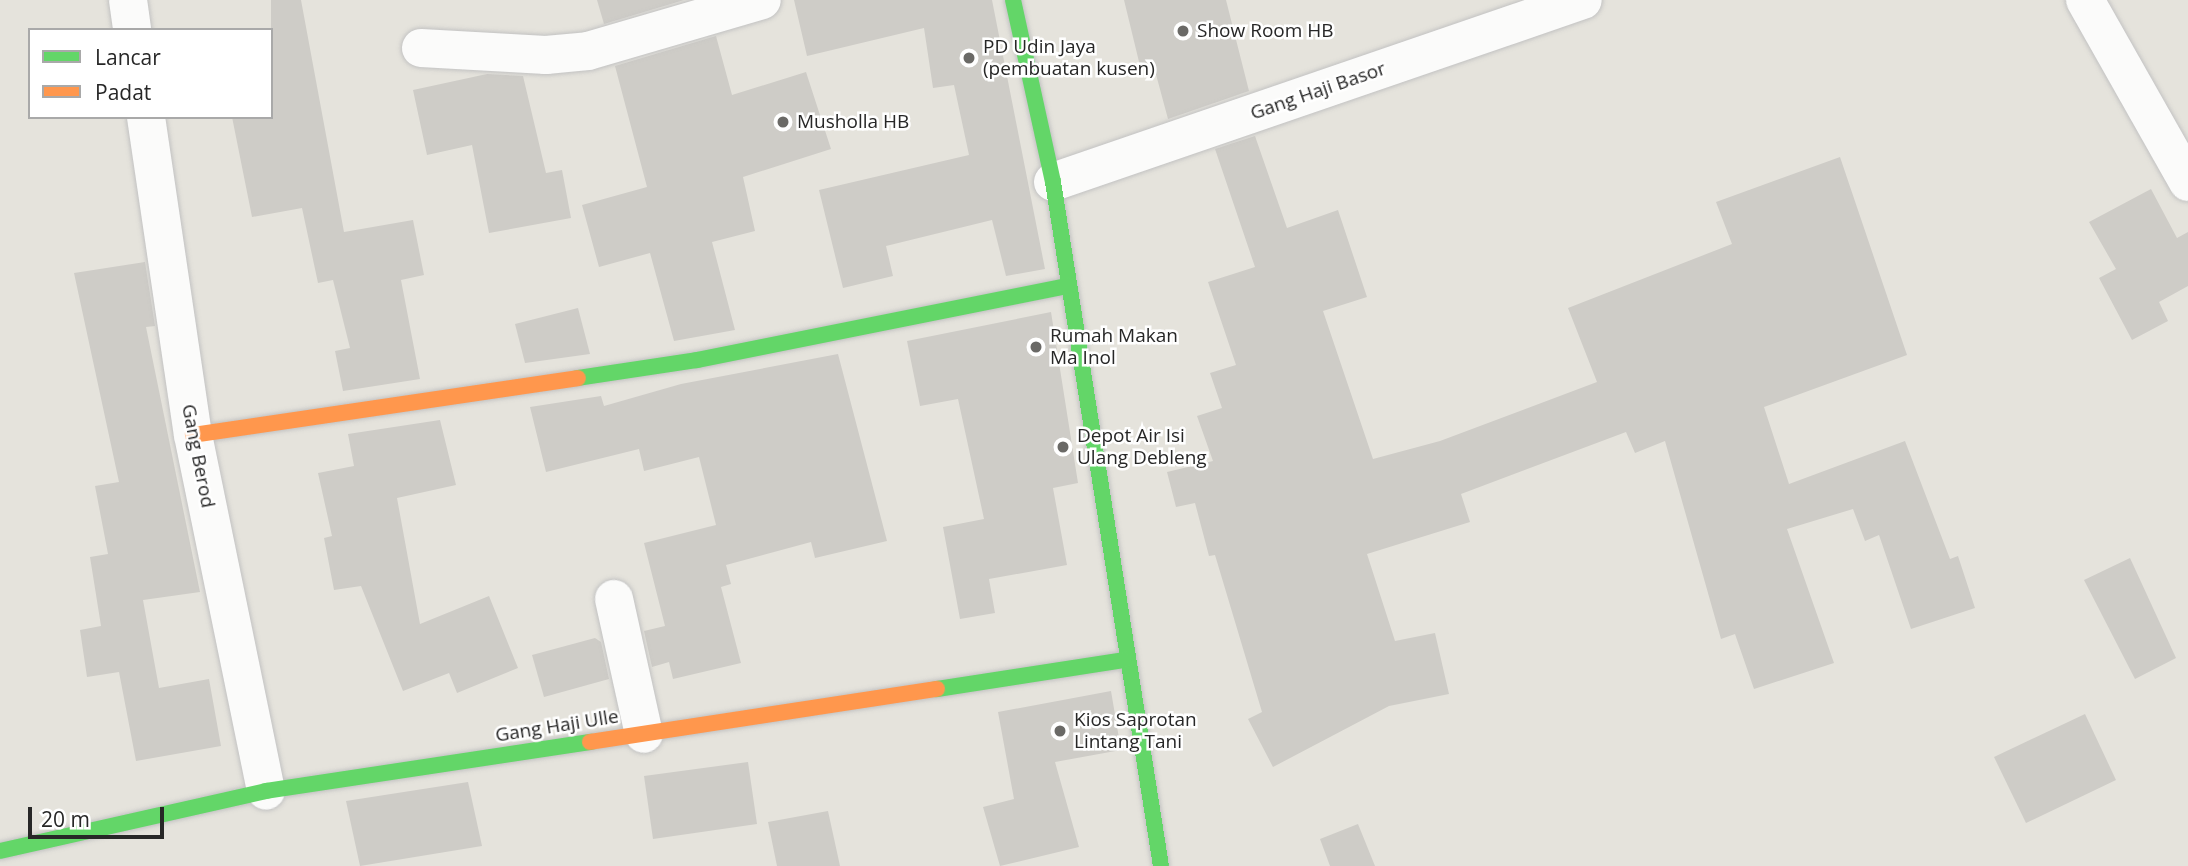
<!DOCTYPE html>
<html>
<head>
<meta charset="utf-8">
<style>
  body { margin:0 }
  #map { position:relative; width:2188px; height:866px; overflow:hidden; background:#e5e3dc; font-family:"Open Sans",sans-serif }
  div>[style] { position:absolute }
  [style*='--x'] { left:calc(var(--x)*1px); top:calc(var(--y)*1px); width:calc(var(--w)*1px); rotate:calc(var(--a)*1deg) }
  .building>* { inset:0; background:#ceccc7 }
  .roads { filter:drop-shadow(0 0 2px #c2c2c2) drop-shadow(0 0 2px #c2c2c2) }
  .street>* { height:38px; margin:-19px; padding:0 19px; transform-origin:19px; border-radius:19px; background:#fbfbfa }
  .fast>* { height:16px; margin:-8px; padding:0 8px; transform-origin:8px; border-radius:8px; background:#63d668 }
  .slow>* { height:16px; margin:-8px; padding:0 8px; transform-origin:8px; border-radius:8px; background:#ff974d }
  .dots>* { width:19px; height:19px; translate:-50% -50%; box-sizing:border-box; border:4px solid #fff; border-radius:50% }
  span { translate:-50% -50%; white-space:nowrap; text-align:center; line-height:1.15; -webkit-text-stroke:5px #fff; paint-order:stroke }
  .poi-label { font-size:19px; color:#272727 }
  .left { translate:0 -50%; text-align:left }
  .street-label { font-size:19px; color:#272727 }
  .legend { position:absolute; left:28px; top:28px; width:245px; height:91px; box-sizing:border-box; background:#fff; border:2px solid #a9a9a9; margin:0; padding:9px 12px; list-style:none; font-size:21px; color:#272727 }
  .legend li { display:flex; align-items:center; gap:14px; height:35px }
  .legend b { width:35px; border:2px solid #a9a9a9 }
  .scale { position:absolute; left:28px; top:807px; width:136px; height:32px; box-sizing:border-box; border:4px solid #272727; border-top:0; padding-left:9px; font-size:21px; line-height:24px; white-space:nowrap; color:#272727; -webkit-text-stroke:5px #fff; paint-order:stroke }
</style>
</head>
<body>
<div id="map">
  <div class="building">
    <div style="clip-path:polygon(271px 0,301px 0,344px 232px,413px 220px,424px 275px,401px 280px,420px 379px,343px 391px,335px 351px,350px 348px,333px 280px,318px 283px,302px 208px,252px 217px,232px 117px,271px 117px)"></div>
    <div style="clip-path:polygon(597px 0,684px 0,604px 24px)"></div>
    <div style="clip-path:polygon(794px 0,992px 0,1045px 269px,1006px 276px,992px 220px,886px 246px,893px 276px,843px 288px,819px 190px,969px 155px,954px 85px,933px 88px,924px 28px,807px 56px)"></div>
    <div style="clip-path:polygon(1124px 0,1226px 0,1249px 91px,1168px 119px,1154px 67px,1141px 70px)"></div>
    <div style="clip-path:polygon(716px 36px,732px 95px,806px 72px,831px 149px,743px 177px,755px 231px,712px 242px,735px 330px,674px 341px,650px 253px,599px 267px,582px 205px,647px 187px,615px 66px)"></div>
    <div style="clip-path:polygon(487px 74px,523px 76px,546px 173px,562px 170px,571px 218px,489px 233px,472px 145px,427px 155px,413px 90px)"></div>
    <div style="clip-path:polygon(1255px 136px,1287px 228px,1338px 210px,1367px 297px,1323px 311px,1373px 459px,1440px 441px,1597px 382px,1568px 308px,1732px 244px,1716px 202px,1840px 157px,1907px 355px,1764px 407px,1789px 484px,1905px 441px,1950px 559px,1958px 556px,1975px 608px,1911px 629px,1879px 535px,1865px 541px,1853px 509px,1787px 529px,1834px 663px,1754px 689px,1735px 634px,1721px 639px,1665px 441px,1635px 453px,1626px 432px,1461px 494px,1470px 522px,1367px 554px,1395px 641px,1435px 633px,1449px 694px,1389px 706px,1273px 767px,1248px 719px,1262px 712px,1215px 555px,1209px 556px,1195px 503px,1176px 507px,1167px 472px,1213px 461px,1197px 416px,1222px 408px,1210px 373px,1236px 365px,1208px 282px,1255px 267px,1215px 149px)"></div>
    <div style="clip-path:polygon(2151px 189px,2177px 238px,2188px 232px,2188px 286px,2159px 302px,2168px 321px,2132px 340px,2099px 278px,2116px 269px,2089px 222px)"></div>
    <div style="clip-path:polygon(145px 262px,155px 326px,146px 327px,200px 592px,143px 600px,159px 688px,209px 679px,221px 746px,136px 761px,119px 672px,87px 677px,80px 630px,101px 626px,90px 557px,108px 554px,95px 486px,119px 482px,74px 273px)"></div>
    <div style="clip-path:polygon(578px 308px,590px 354px,525px 363px,515px 324px)"></div>
    <div style="clip-path:polygon(1051px 312px,1078px 483px,1053px 488px,1067px 565px,989px 579px,995px 613px,960px 619px,943px 527px,984px 519px,958px 399px,920px 406px,907px 341px)"></div>
    <div style="clip-path:polygon(838px 354px,887px 541px,815px 558px,811px 542px,726px 565px,731px 584px,721px 587px,741px 663px,673px 679px,669px 662px,652px 667px,644px 631px,665px 626px,644px 543px,716px 525px,699px 457px,644px 471px,639px 449px,546px 472px,530px 407px,601px 396px,604px 406px,681px 384px)"></div>
    <div style="clip-path:polygon(440px 420px,456px 485px,397px 498px,420px 624px,489px 596px,518px 668px,457px 693px,449px 673px,403px 691px,361px 586px,334px 590px,324px 538px,332px 536px,318px 473px,354px 466px,348px 434px)"></div>
    <div style="clip-path:polygon(2130px 558px,2176px 658px,2135px 679px,2084px 580px)"></div>
    <div style="clip-path:polygon(595px 638px,601px 642px,609px 679px,544px 697px,532px 655px)"></div>
    <div style="clip-path:polygon(1111px 691px,1121px 750px,1055px 762px,1079px 847px,1000px 866px,983px 807px,1014px 799px,998px 712px)"></div>
    <div style="clip-path:polygon(2085px 714px,2116px 780px,2026px 823px,1994px 757px)"></div>
    <div style="clip-path:polygon(748px 762px,757px 824px,653px 839px,644px 776px)"></div>
    <div style="clip-path:polygon(468px 782px,482px 846px,360px 866px,346px 801px)"></div>
    <div style="clip-path:polygon(828px 811px,840px 866px,777px 866px,768px 822px)"></div>
    <div style="clip-path:polygon(1358px 824px,1375px 866px,1330px 866px,1320px 839px)"></div>
  </div>
  <div class="roads">
    <div class="street">
      <div style="--x:128;--y:0;--w:30;--a:82"></div>
      <div style="--x:2085;--y:0;--w:209;--a:60.5"></div>
      <div style="--x:421;--y:48;--w:125;--a:3.2"></div>
      <div style="--x:546;--y:55;--w:42;--a:-5.4"></div>
      <div style="--x:588;--y:51;--w:181;--a:-16.3"></div>
      <div style="--x:146;--y:117;--w:321;--a:81.6"></div>
      <div style="--x:193;--y:435;--w:363;--a:78.4"></div>
      <div style="--x:1053;--y:182;--w:560;--a:-18.95"></div>
      <div style="--x:614;--y:599;--w:138;--a:77.5"></div>
    </div>
    <div class="fast">
      <div style="--x:1013;--y:0;--w:186;--a:77.6"></div>
      <div style="--x:1053;--y:182;--w:692;--a:81.03"></div>
      <div style="--x:578;--y:378;--w:120;--a:-8.6"></div>
      <div style="--x:697;--y:360;--w:379;--a:-11.3"></div>
      <div style="--x:937;--y:689;--w:189;--a:-8.8"></div>
      <div style="--x:0;--y:851;--w:273;--a:-12.7"></div>
      <div style="--x:266;--y:791;--w:328;--a:-8.6"></div>
    </div>
    <div class="slow">
      <div style="--x:193;--y:435;--w:389;--a:-8.4"></div>
      <div style="--x:590;--y:742;--w:351;--a:-8.7"></div>
    </div>
  </div>
  <div class="dots">
    <div style="left:1183px;top:31px;background:#6a6966"></div>
    <div style="left:969px;top:58px;background:#6a6966"></div>
    <div style="left:783px;top:122px;background:#6a6966"></div>
    <div style="left:1036px;top:347px;background:#6a6966"></div>
    <div style="left:1063px;top:447px;background:#6a6966"></div>
    <div style="left:1060px;top:731px;background:#6a6966"></div>
  </div>
  <div class="poi-label">
    <span class="left" style="left:1197px;top:31px">Show Room HB</span>
    <span class="left" style="left:983px;top:58px">PD Udin Jaya<br>(pembuatan kusen)</span>
    <span class="left" style="left:797px;top:122px">Musholla HB</span>
    <span class="left" style="left:1050px;top:347px">Rumah Makan<br>Ma Inol</span>
    <span class="left" style="left:1077px;top:447px">Depot Air Isi<br>Ulang Debleng</span>
    <span class="left" style="left:1074px;top:731px">Kios Saprotan<br>Lintang Tani</span>
  </div>
  <div class="street-label">
    <span style="left:1318px;top:91px;rotate:-19deg">Gang Haji Basor</span>
    <span style="left:198px;top:456px;rotate:79deg">Gang Berod</span>
    <span style="left:557px;top:726px;rotate:-9deg">Gang Haji Ulle</span>
  </div>
  <ul class="legend">
  <li><b style="height:9px;background:#63d668"></b>Lancar</li>
  <li><b style="height:9px;background:#ff974d"></b>Padat</li>
  </ul>
  <div class="scale">20 m</div>
</div>
</body>
</html>
